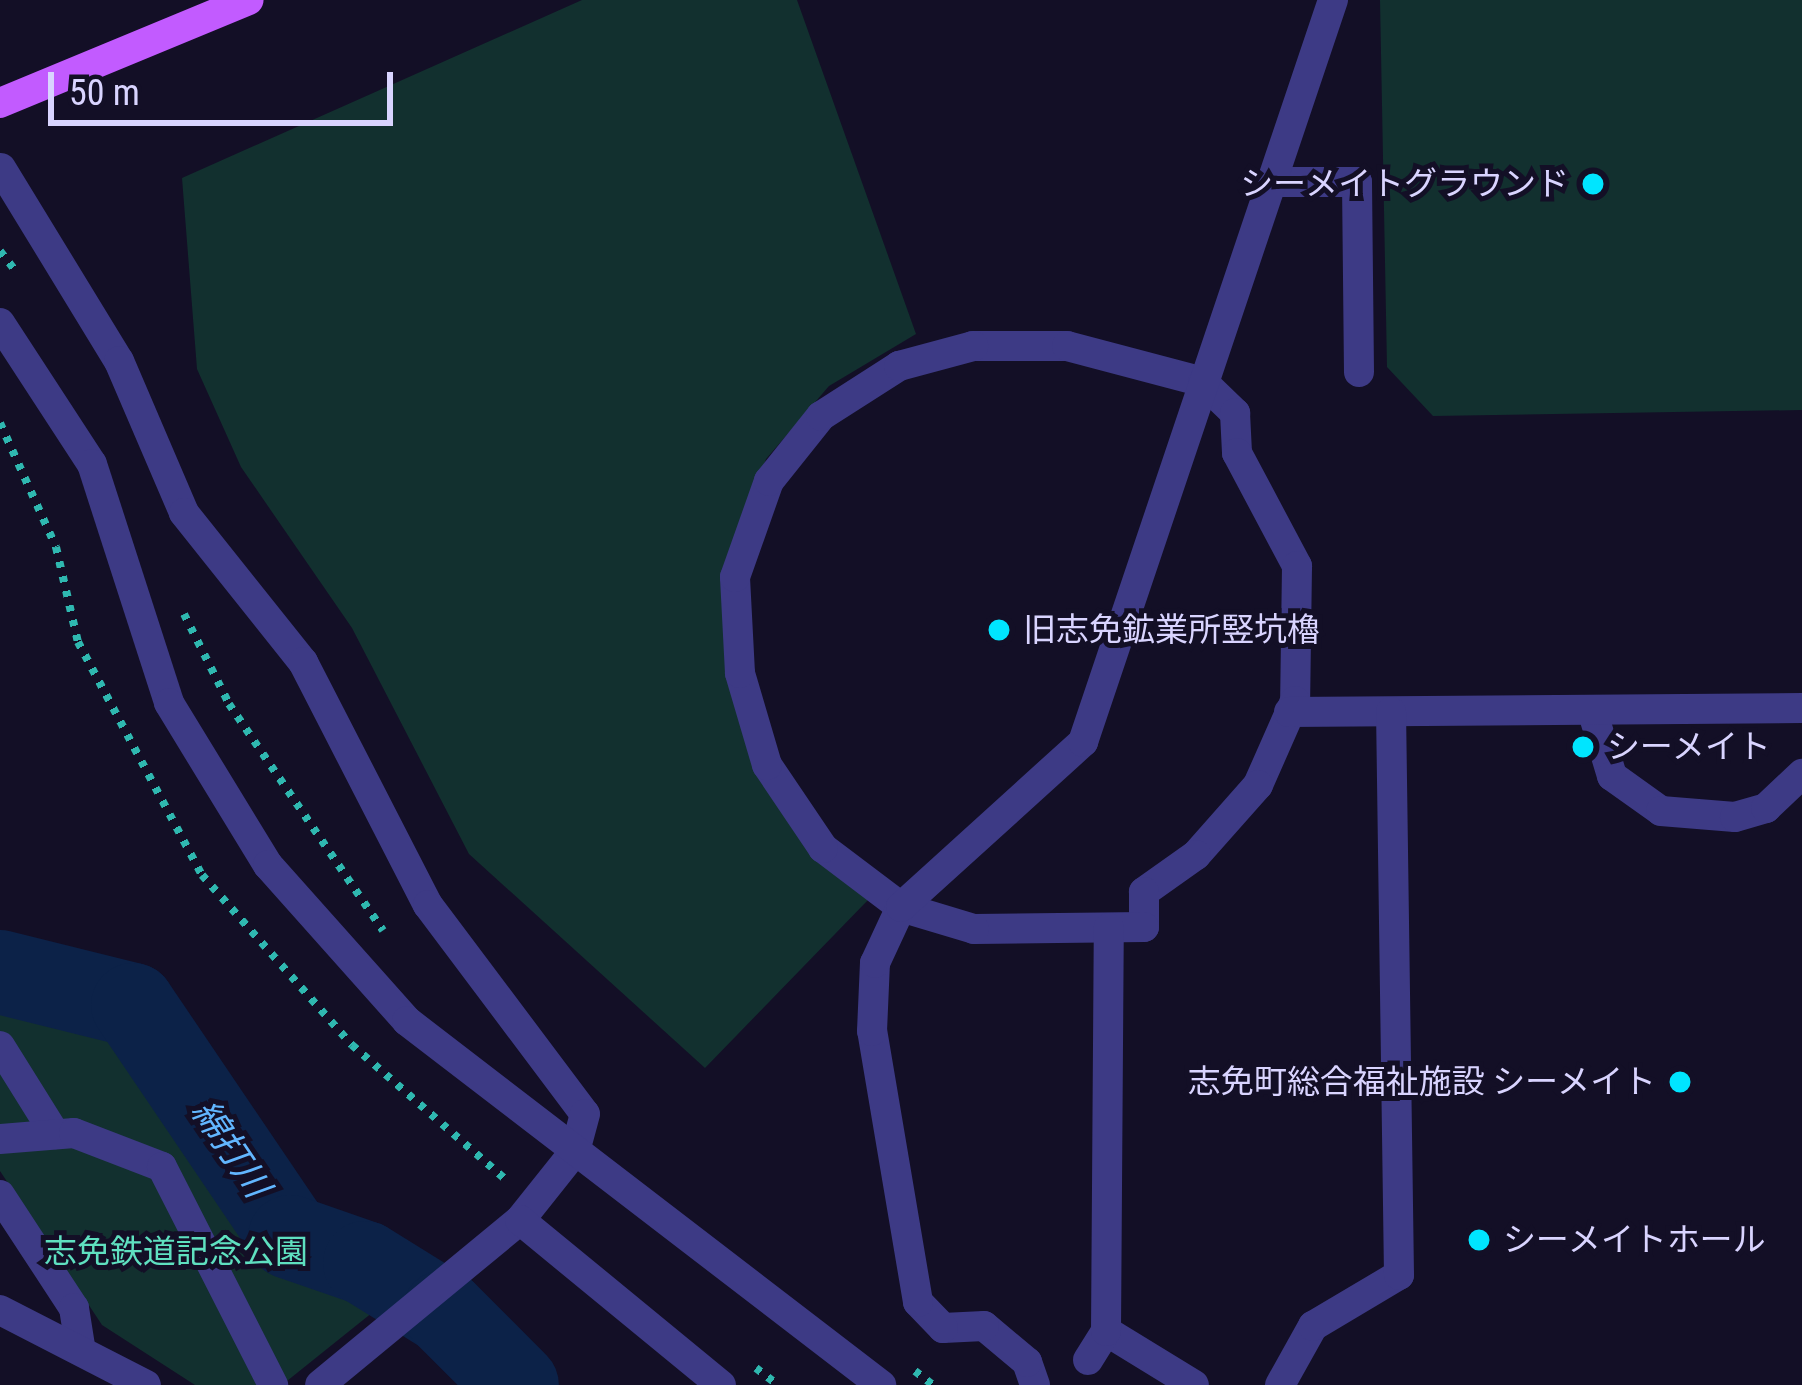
<!DOCTYPE html>
<html>
<head>
<meta charset="utf-8">
<style>
  body { margin:0 }
  #map { position:relative; width:1802px; height:1385px; overflow:hidden; background:#130f26; font-family:"Roboto Condensed","Noto Sans JP",sans-serif }
  div>[style] { position:absolute }
  [style*='--x'] { left:calc(var(--x)*1px); top:calc(var(--y)*1px); width:calc(var(--w)*1px); rotate:calc(var(--a)*1deg) }
  .green>* { inset:0; background:#12302f }
  .river>* { height:84px; margin:-42px; padding:0 42px; transform-origin:42px; border-radius:42px; background:#0c2248 }
  .path>* { height:8px; margin-top:-4px; transform-origin:0; background:repeating-linear-gradient(90deg,#2fb8b0 0 6px,transparent 0 15px) }
  .minor>* { height:30px; margin:-15px; padding:0 15px; transform-origin:15px; border-radius:15px; background:#3d3a85 }
  .major>* { height:30px; margin:-15px; padding:0 15px; transform-origin:15px; border-radius:15px; background:#c25bff }
  .dots>* { width:33px; height:33px; translate:-50% -50%; box-sizing:border-box; border:6px solid #130f26; border-radius:50% }
  span { translate:-50% -50%; white-space:nowrap; text-align:center; line-height:1.15; -webkit-text-stroke:10px #130f26; paint-order:stroke }
  .poi-label { font-size:33px; color:#d9d4ff }
  .right { translate:-100% -50%; text-align:right }
  .left { translate:0 -50%; text-align:left }
  .park-label { font-size:33px; color:#5fe0c0 }
  .water-label { font-size:36px; color:#62b6ff; font-style:italic }
  .scale { position:absolute; left:48px; top:72px; width:345px; height:54px; box-sizing:border-box; border:6px solid #d9d4ff; border-top:0; padding-left:15px; font-size:36px; line-height:42px; white-space:nowrap; color:#d9d4ff; -webkit-text-stroke:9px #130f26; paint-order:stroke }
</style>
</head>
<body>
<div id="map">
  <div class="green">
    <div style="clip-path:polygon(582px 0,797px 0,916px 334px,829px 386px,766px 459px,724px 575px,729px 682px,868px 900px,705px 1068px,469px 854px,352px 628px,241px 467px,197px 369px,182px 178px)"></div>
    <div style="clip-path:polygon(1380px 0,1802px 0,1802px 410px,1433px 416px,1387px 367px)"></div>
    <div style="clip-path:polygon(0 992px,133px 1015px,306px 1262px,398px 1292px,282px 1385px,195px 1385px,102px 1325px,0 1171px)"></div>
  </div>
  <div class="river">
    <div style="--x:0;--y:972;--w:137;--a:13.9"></div>
    <div style="--x:133;--y:1005;--w:280;--a:55.9"></div>
    <div style="--x:290;--y:1237;--w:79;--a:19.1"></div>
    <div style="--x:365;--y:1263;--w:93;--a:31.8"></div>
    <div style="--x:444;--y:1312;--w:103;--a:45"></div>
  </div>
  <div class="path">
    <div style="--x:0;--y:251;--w:23;--a:52"></div>
    <div style="--x:0;--y:423;--w:136;--a:65.7"></div>
    <div style="--x:56;--y:547;--w:98;--a:77"></div>
    <div style="--x:78;--y:642;--w:264;--a:62"></div>
    <div style="--x:202;--y:875;--w:227;--a:48.6"></div>
    <div style="--x:352;--y:1045;--w:203;--a:41.2"></div>
    <div style="--x:184;--y:614;--w:101;--a:63.4"></div>
    <div style="--x:229;--y:704;--w:274;--a:55.8"></div>
    <div style="--x:756;--y:1368;--w:28;--a:38"></div>
    <div style="--x:915;--y:1371;--w:23;--a:38"></div>
  </div>
  <div class="minor">
    <div style="--x:1;--y:168;--w:226;--a:58.6"></div>
    <div style="--x:119;--y:361;--w:165;--a:66.8"></div>
    <div style="--x:184;--y:513;--w:191;--a:51.4"></div>
    <div style="--x:303;--y:662;--w:273;--a:62.8"></div>
    <div style="--x:428;--y:905;--w:261;--a:53.1"></div>
    <div style="--x:585;--y:1114;--w:38;--a:105"></div>
    <div style="--x:575;--y:1151;--w:88;--a:128.6"></div>
    <div style="--x:520;--y:1220;--w:259;--a:140.5"></div>
    <div style="--x:1271;--y:182;--w:86;--a:0"></div>
    <div style="--x:1357;--y:182;--w:190;--a:89.4"></div>
    <div style="--x:0;--y:323;--w:168;--a:56.9"></div>
    <div style="--x:92;--y:464;--w:251;--a:72.1"></div>
    <div style="--x:169;--y:703;--w:190;--a:58.6"></div>
    <div style="--x:268;--y:865;--w:209;--a:48.3"></div>
    <div style="--x:407;--y:1021;--w:598;--a:37.52"></div>
    <div style="--x:973;--y:346;--w:94;--a:0"></div>
    <div style="--x:1067;--y:346;--w:141;--a:14.8"></div>
    <div style="--x:1203;--y:382;--w:45;--a:44.1"></div>
    <div style="--x:1235;--y:413;--w:40;--a:87.1"></div>
    <div style="--x:1237;--y:453;--w:128;--a:62"></div>
    <div style="--x:1297;--y:566;--w:135;--a:90.8"></div>
    <div style="--x:1295;--y:701;--w:92;--a:113.8"></div>
    <div style="--x:1258;--y:785;--w:94;--a:131.5"></div>
    <div style="--x:1196;--y:855;--w:64;--a:144.6"></div>
    <div style="--x:1144;--y:892;--w:35;--a:90"></div>
    <div style="--x:1144;--y:927;--w:170;--a:179.3"></div>
    <div style="--x:974;--y:929;--w:76;--a:-163.2"></div>
    <div style="--x:901;--y:907;--w:98;--a:-142.9"></div>
    <div style="--x:823;--y:848;--w:100;--a:-124"></div>
    <div style="--x:767;--y:765;--w:96;--a:-106.4"></div>
    <div style="--x:740;--y:673;--w:96;--a:-93"></div>
    <div style="--x:735;--y:577;--w:102;--a:-70.5"></div>
    <div style="--x:769;--y:481;--w:83;--a:-51.3"></div>
    <div style="--x:821;--y:416;--w:93;--a:-32.7"></div>
    <div style="--x:899;--y:366;--w:77;--a:-15.1"></div>
    <div style="--x:1592;--y:710;--w:69;--a:73.1"></div>
    <div style="--x:1612;--y:776;--w:60;--a:35.5"></div>
    <div style="--x:1661;--y:811;--w:74;--a:4.6"></div>
    <div style="--x:1735;--y:817;--w:32;--a:-16"></div>
    <div style="--x:1766;--y:808;--w:50;--a:-43.4"></div>
    <div style="--x:1289;--y:712;--w:513;--a:-0.45"></div>
    <div style="--x:0;--y:1046;--w:104;--a:58"></div>
    <div style="--x:0;--y:1139;--w:74;--a:-4.6"></div>
    <div style="--x:74;--y:1133;--w:94;--a:21.1"></div>
    <div style="--x:162;--y:1167;--w:245;--a:63"></div>
    <div style="--x:0;--y:1195;--w:135;--a:56.8"></div>
    <div style="--x:74;--y:1308;--w:38;--a:81"></div>
    <div style="--x:520;--y:1220;--w:260;--a:39.4"></div>
    <div style="--x:0;--y:1310;--w:164;--a:27.2"></div>
    <div style="--x:1106;--y:1331;--w:103;--a:31.5"></div>
    <div style="--x:1088;--y:1360;--w:34;--a:-58"></div>
    <div style="--x:1106;--y:1331;--w:403;--a:-89.6"></div>
    <div style="--x:1035;--y:1385;--w:24;--a:-109"></div>
    <div style="--x:1027;--y:1362;--w:56;--a:-140.1"></div>
    <div style="--x:984;--y:1326;--w:41;--a:177.2"></div>
    <div style="--x:943;--y:1328;--w:36;--a:-134"></div>
    <div style="--x:918;--y:1302;--w:275;--a:-99.6"></div>
    <div style="--x:872;--y:1031;--w:68;--a:-87.5"></div>
    <div style="--x:875;--y:963;--w:62;--a:-65.1"></div>
    <div style="--x:901;--y:907;--w:246;--a:-42.2"></div>
    <div style="--x:1083;--y:742;--w:783;--a:-71.38"></div>
    <div style="--x:1280;--y:1385;--w:68;--a:-60.8"></div>
    <div style="--x:1313;--y:1326;--w:100;--a:-30.7"></div>
    <div style="--x:1399;--y:1275;--w:563;--a:-90.81"></div>
  </div>
  <div class="major">
    <div style="--x:0;--y:103;--w:269;--a:-22.5"></div>
  </div>
  <div class="dots">
    <div style="left:1593px;top:184px;background:#00e5ff"></div>
    <div style="left:999px;top:630px;background:#00e5ff"></div>
    <div style="left:1583px;top:747px;background:#00e5ff"></div>
    <div style="left:1680px;top:1082px;background:#00e5ff"></div>
    <div style="left:1479px;top:1240px;background:#00e5ff"></div>
  </div>
  <div class="poi-label">
    <span class="right" style="left:1569px;top:184px">シーメイトグラウンド</span>
    <span class="left" style="left:1023px;top:630px">旧志免鉱業所竪坑櫓</span>
    <span class="left" style="left:1607px;top:747px">シーメイト</span>
    <span class="right" style="left:1656px;top:1082px">志免町総合福祉施設 シーメイト</span>
    <span class="left" style="left:1503px;top:1240px">シーメイトホール</span>
  </div>
  <div class="park-label">
    <span style="left:176px;top:1252px">志免鉄道記念公園</span>
  </div>
  <div class="water-label">
    <span style="left:230px;top:1149px;rotate:56deg">綿打川</span>
  </div>
  <div class="scale">50 m</div>
</div>
</body>
</html>
